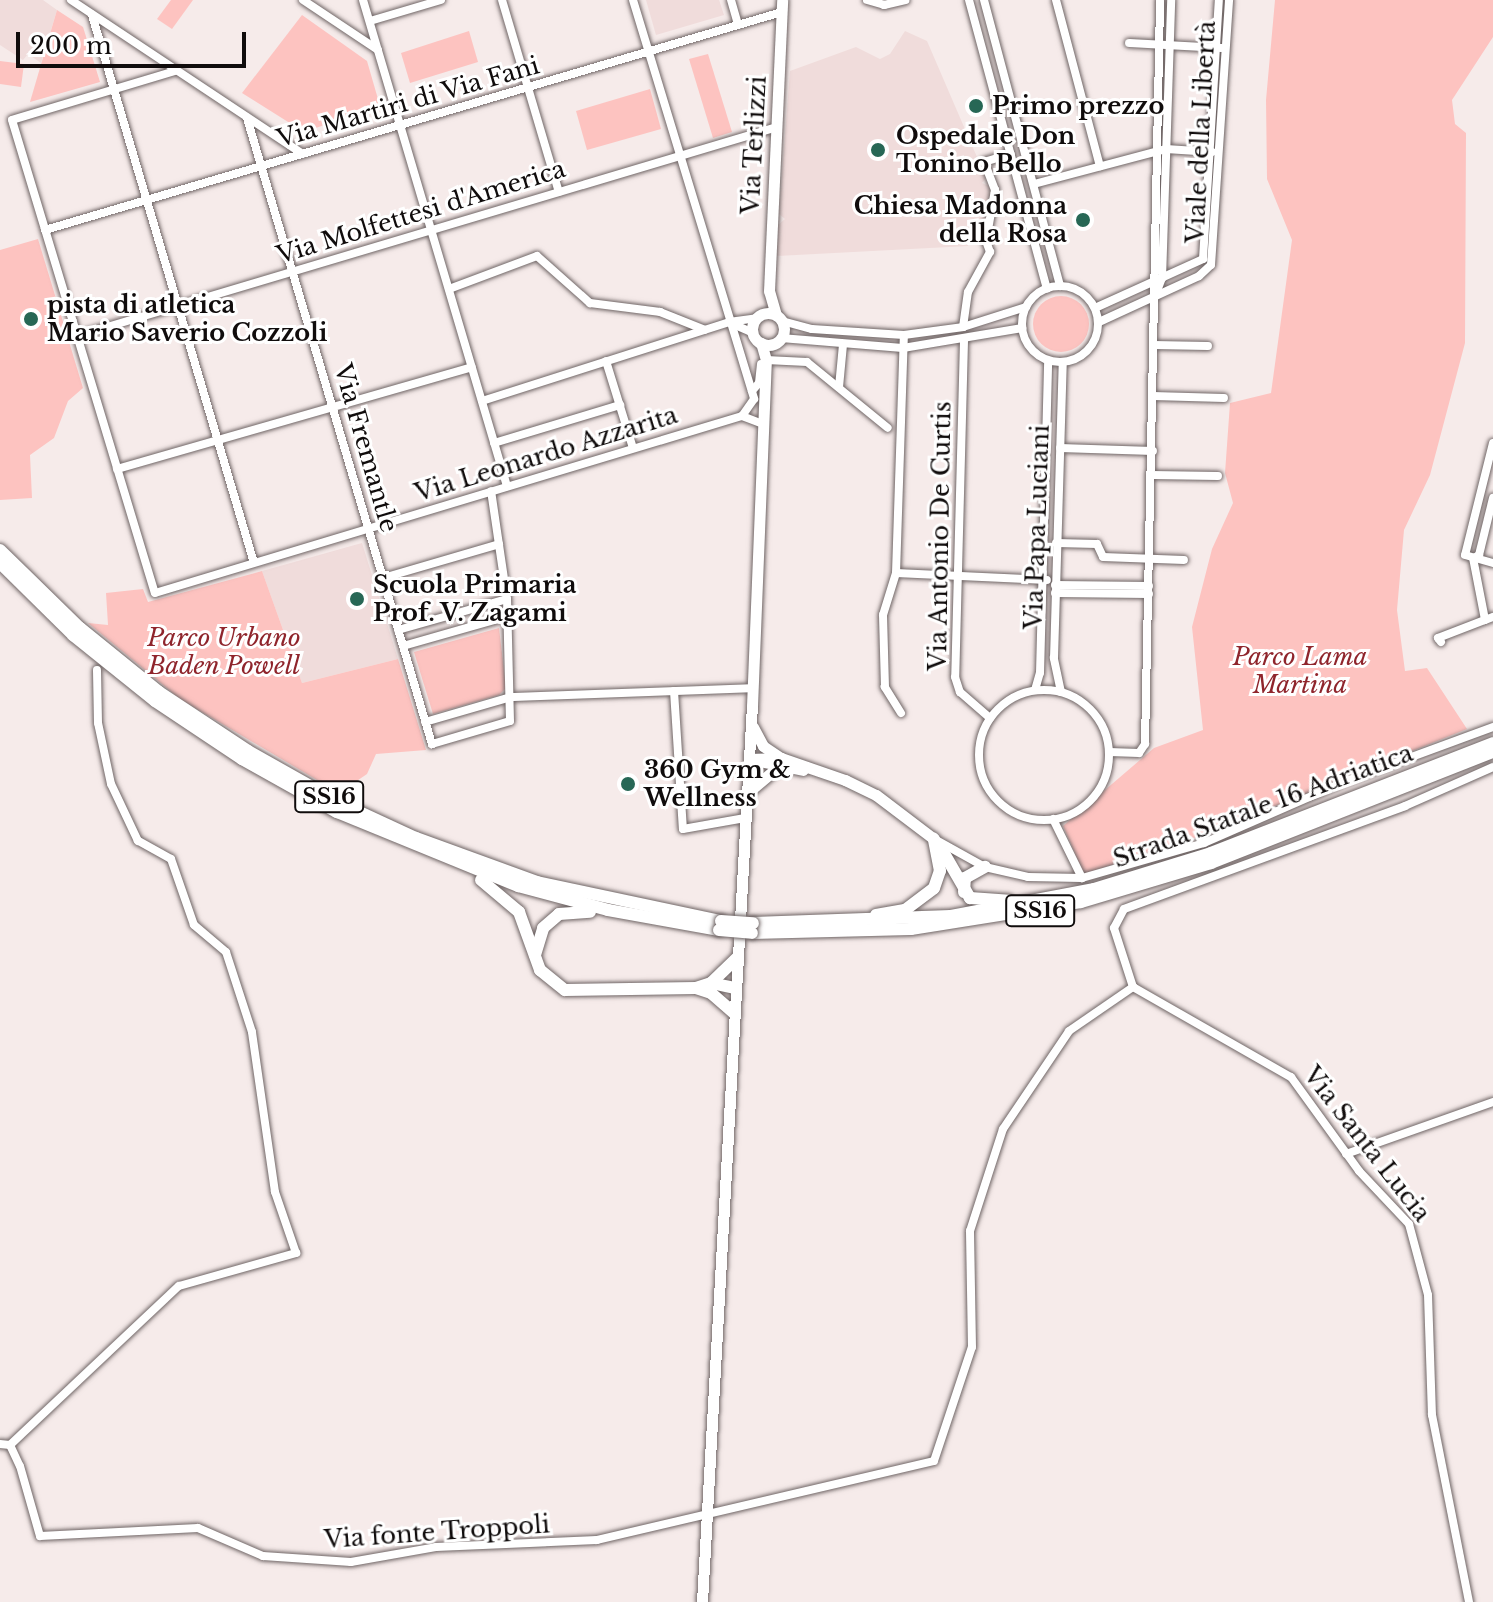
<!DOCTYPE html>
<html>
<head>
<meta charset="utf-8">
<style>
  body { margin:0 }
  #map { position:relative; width:1493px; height:1602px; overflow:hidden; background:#f6ebea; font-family:"Libre Baskerville",serif }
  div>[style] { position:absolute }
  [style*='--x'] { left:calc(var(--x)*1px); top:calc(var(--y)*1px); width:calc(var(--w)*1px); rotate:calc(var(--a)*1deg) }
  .built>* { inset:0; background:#f0dcdb }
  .green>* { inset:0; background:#fdc3c0 }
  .round { border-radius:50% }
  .roads { filter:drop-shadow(0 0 2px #6f6565) drop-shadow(0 0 2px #6f6565) }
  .minor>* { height:8px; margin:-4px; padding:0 4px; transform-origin:4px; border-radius:4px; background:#fff }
  .minor>.ring { margin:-4px; padding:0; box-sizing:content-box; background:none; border:8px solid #fff; border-radius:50% }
  .secondary>* { height:11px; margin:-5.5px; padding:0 5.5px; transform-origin:5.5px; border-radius:5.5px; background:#fff }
  .secondary>.ring { margin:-5.5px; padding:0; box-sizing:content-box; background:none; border:11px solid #fff; border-radius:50% }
  .trunk>* { height:12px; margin:-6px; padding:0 6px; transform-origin:6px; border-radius:6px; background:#fff }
  .bridges { filter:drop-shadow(0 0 2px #6f6565) drop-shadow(0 0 2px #6f6565) }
  .trunk-bridge>* { height:12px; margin:-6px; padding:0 6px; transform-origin:6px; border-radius:6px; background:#fff }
  .dots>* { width:22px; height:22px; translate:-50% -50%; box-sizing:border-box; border:4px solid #fff; border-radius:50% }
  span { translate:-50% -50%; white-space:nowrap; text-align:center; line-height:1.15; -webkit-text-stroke:6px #fff; paint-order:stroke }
  .shield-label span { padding:2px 6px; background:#fff; border:2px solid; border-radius:6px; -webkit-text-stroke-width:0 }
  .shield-label { font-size:22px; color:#100c0c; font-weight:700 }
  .street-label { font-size:24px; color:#100c0c }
  .poi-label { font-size:24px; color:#100c0c; font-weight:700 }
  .left { translate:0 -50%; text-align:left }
  .right { translate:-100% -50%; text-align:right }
  .park-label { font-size:24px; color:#8f252c; font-style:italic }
  .scale { position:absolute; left:16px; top:32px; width:230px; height:36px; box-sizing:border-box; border:4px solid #100c0c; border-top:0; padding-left:10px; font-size:24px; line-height:28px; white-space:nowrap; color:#100c0c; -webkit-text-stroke:6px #fff; paint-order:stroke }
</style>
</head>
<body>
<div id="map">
  <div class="built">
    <div style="clip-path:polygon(0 0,43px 0,57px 10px,41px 63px,28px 54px,23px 60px,0 45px)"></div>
    <div style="clip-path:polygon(646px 0,719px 0,724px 15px,656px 35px)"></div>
    <div style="clip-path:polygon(905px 31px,927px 41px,986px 178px,982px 183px,991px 187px,984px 236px,969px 239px,968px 246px,777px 256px,778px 225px,785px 219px,779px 214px,790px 71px,856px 47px,880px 59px,890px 54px)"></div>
    <div style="clip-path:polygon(362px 543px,398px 659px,302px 683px,262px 571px)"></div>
  </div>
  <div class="green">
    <div style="clip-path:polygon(171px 0,193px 0,172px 29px,157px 19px)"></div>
    <div style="clip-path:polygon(1275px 0,1493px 0,1493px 37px,1452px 100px,1455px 124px,1466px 133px,1465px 343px,1430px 475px,1404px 530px,1397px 610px,1405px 671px,1427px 668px,1467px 729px,1201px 836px,1084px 874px,1063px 826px,1154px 748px,1203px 730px,1192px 627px,1212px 549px,1233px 503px,1225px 473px,1230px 403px,1271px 393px,1292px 240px,1267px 179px,1266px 100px)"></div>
    <div style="clip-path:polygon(57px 10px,83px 27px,100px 82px,30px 102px)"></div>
    <div style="clip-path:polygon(302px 15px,367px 61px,380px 106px,304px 132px,242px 93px)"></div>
    <div style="clip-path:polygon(469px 31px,478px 62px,410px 83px,401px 53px)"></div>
    <div style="clip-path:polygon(708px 54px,732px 132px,713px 138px,689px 59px)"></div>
    <div style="clip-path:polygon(0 61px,24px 64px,21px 87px,0 84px)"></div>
    <div style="clip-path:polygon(650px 89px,661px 129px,587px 150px,576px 111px)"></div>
    <div style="clip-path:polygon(38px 239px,83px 388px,68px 401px,54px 438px,30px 455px,32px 498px,0 500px,0 250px)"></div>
    <div class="round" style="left:1033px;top:296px;width:56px;height:56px"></div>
    <div style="clip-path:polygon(262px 571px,302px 683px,398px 659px,426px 750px,376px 754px,367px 774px,339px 793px,180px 699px,88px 623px,108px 625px,106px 593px,143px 589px,148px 602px)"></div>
    <div style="clip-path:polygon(499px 628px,506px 688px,499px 695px,433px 714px,414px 652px)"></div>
  </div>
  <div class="roads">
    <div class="minor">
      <div style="--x:71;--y:0;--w:278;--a:33.6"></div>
      <div style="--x:303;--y:0;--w:90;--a:33.7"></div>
      <div style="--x:363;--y:0;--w:507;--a:73.5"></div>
      <div style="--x:502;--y:0;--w:200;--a:73.5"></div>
      <div style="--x:633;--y:0;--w:417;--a:73.1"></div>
      <div style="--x:754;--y:399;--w:19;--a:125"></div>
      <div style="--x:731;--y:0;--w:26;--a:74"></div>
      <div style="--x:867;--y:0;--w:18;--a:16"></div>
      <div style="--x:884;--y:5;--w:22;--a:-13"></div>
      <div style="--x:969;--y:0;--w:299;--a:74.9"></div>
      <div style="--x:984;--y:0;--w:296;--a:75.1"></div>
      <div style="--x:1056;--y:0;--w:172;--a:75.2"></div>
      <div style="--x:92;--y:15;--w:571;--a:73.53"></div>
      <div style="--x:370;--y:21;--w:74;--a:-16.5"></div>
      <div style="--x:1129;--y:43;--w:93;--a:3.1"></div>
      <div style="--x:175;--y:71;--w:170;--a:163.3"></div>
      <div style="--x:12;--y:120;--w:494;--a:73.2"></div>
      <div style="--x:155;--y:593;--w:613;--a:-16.78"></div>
      <div style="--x:742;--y:416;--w:22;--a:21"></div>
      <div style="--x:247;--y:118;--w:653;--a:73.54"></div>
      <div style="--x:432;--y:744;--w:81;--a:-16.4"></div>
      <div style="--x:510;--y:721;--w:122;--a:-91.4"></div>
      <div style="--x:507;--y:599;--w:109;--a:-98.4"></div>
      <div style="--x:1034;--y:184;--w:137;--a:-14.9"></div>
      <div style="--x:1166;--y:149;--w:46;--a:3.7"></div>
      <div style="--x:45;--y:230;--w:769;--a:-16.48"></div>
      <div style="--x:1203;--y:259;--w:259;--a:-86.5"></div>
      <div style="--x:1211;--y:265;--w:266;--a:-86.1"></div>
      <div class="ring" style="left:1022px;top:286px;width:68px;height:68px"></div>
      <div style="--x:449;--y:289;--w:94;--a:-20.6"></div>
      <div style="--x:537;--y:256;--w:71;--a:41.6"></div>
      <div style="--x:590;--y:303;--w:71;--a:7.3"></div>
      <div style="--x:660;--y:312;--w:48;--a:21.8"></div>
      <div style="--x:1157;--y:291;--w:14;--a:-69"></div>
      <div style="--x:1162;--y:278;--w:278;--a:-88.1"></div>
      <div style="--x:1095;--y:308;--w:119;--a:-24.4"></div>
      <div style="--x:782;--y:321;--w:31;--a:15"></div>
      <div style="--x:812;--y:329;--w:92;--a:3.7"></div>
      <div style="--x:904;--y:335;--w:60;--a:-7.7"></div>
      <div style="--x:963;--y:327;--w:66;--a:-17.6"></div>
      <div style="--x:1099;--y:322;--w:110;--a:-24.7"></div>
      <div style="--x:1199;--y:276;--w:16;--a:-43"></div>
      <div style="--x:733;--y:324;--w:22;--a:24"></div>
      <div style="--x:963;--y:327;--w:35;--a:-82"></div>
      <div style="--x:968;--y:292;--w:46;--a:-61.2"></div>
      <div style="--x:990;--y:252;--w:12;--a:-110"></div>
      <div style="--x:986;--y:241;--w:52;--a:-80"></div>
      <div style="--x:995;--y:190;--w:30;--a:-111"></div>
      <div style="--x:984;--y:162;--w:28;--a:-17"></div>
      <div style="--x:77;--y:336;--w:731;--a:-16.62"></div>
      <div style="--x:781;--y:338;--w:122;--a:4.7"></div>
      <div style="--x:903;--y:348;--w:121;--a:-9.5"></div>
      <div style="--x:964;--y:341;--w:336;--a:91.5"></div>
      <div style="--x:955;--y:677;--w:16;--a:72"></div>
      <div style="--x:960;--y:692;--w:40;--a:41"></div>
      <div style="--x:1154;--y:345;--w:54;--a:1.1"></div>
      <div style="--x:766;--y:360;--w:41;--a:2.8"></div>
      <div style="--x:807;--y:362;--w:104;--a:39.2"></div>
      <div style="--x:606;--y:361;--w:91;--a:72.8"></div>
      <div style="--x:839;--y:387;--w:42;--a:-84.6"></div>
      <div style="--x:752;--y:391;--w:11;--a:-49"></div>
      <div style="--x:759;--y:383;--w:19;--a:-84"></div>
      <div style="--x:1153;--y:396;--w:71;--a:1.6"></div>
      <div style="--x:482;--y:401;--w:259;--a:-17.7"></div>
      <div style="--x:729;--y:322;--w:28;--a:-8"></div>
      <div style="--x:494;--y:443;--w:132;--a:-16.8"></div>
      <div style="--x:1493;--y:443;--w:115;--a:104"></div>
      <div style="--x:1465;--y:555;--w:29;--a:16"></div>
      <div style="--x:1060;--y:448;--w:93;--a:1.8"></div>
      <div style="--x:117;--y:469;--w:369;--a:-16"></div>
      <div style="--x:1152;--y:475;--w:66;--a:0.9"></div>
      <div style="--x:1056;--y:543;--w:41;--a:1.4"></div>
      <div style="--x:1097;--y:544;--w:14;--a:65"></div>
      <div style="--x:1103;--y:557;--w:81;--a:2.1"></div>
      <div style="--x:1473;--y:558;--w:63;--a:79"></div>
      <div style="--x:1485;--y:620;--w:9;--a:-21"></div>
      <div style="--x:1474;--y:558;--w:6;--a:-31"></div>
      <div style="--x:1479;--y:555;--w:59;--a:-76.2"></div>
      <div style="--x:896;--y:573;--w:151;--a:2.7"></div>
      <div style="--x:383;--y:578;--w:121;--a:-16.3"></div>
      <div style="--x:1055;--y:585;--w:94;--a:0.6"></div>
      <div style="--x:1055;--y:593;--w:94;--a:0.6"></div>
      <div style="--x:398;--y:630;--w:113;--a:-15.9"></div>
      <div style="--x:1441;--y:642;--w:5;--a:-127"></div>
      <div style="--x:1438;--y:638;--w:50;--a:-21"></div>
      <div style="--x:403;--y:646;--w:109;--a:-15.9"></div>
      <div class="ring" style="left:979px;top:690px;width:122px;height:122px"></div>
      <div style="--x:1035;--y:690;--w:18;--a:-74"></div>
      <div style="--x:1040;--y:673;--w:312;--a:-88.5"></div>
      <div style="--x:674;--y:691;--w:138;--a:86.3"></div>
      <div style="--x:683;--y:829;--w:63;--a:-10.1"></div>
      <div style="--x:1061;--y:692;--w:35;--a:-102"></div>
      <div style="--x:1054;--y:658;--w:295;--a:-88.3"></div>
      <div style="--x:901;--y:713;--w:31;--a:-122"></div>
      <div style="--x:885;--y:687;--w:72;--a:-91.6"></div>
      <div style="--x:883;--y:615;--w:44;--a:-72.8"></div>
      <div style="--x:896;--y:573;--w:238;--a:-88.1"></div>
      <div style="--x:425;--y:722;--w:90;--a:-16.2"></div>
      <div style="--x:511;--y:697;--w:242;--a:-2.1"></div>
      <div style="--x:1109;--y:752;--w:30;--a:2"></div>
      <div style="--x:1139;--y:753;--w:11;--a:-56"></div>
      <div style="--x:1145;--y:744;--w:744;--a:-88.84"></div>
      <div style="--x:1053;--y:819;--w:66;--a:63.8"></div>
      <div style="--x:938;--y:841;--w:54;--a:29"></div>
      <div style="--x:985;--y:867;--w:44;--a:13.1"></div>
      <div style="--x:1028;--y:877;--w:54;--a:1.1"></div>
      <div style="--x:1082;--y:878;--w:127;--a:-16"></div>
      <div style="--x:1204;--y:843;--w:155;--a:-23.6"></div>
      <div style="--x:1346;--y:781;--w:157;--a:-20.2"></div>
      <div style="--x:1133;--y:987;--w:182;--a:29.7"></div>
      <div style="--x:1291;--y:1077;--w:116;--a:54.1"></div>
      <div style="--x:1359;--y:1171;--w:73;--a:46.7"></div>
      <div style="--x:1409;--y:1224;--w:73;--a:75"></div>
      <div style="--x:1428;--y:1295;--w:120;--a:88.1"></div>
      <div style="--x:1432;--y:1415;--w:191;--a:78.8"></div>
      <div style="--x:1133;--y:987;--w:62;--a:-107.9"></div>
      <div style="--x:1114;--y:928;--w:21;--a:-62"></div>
      <div style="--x:1124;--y:909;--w:299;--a:-20.1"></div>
      <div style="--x:1405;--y:806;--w:96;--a:-23.9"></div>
      <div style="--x:1346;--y:1154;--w:156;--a:-19.5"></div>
      <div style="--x:0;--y:1444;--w:10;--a:6"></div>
      <div style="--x:10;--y:1445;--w:23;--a:65"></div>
      <div style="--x:20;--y:1466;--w:73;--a:74.1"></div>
      <div style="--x:40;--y:1536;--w:158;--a:-2.9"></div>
      <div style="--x:198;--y:1528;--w:71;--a:23.3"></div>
      <div style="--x:263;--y:1556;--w:88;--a:3.9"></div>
      <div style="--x:351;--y:1562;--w:86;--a:-10"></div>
      <div style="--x:436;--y:1547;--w:161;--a:-2.5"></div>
      <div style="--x:597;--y:1540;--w:346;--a:-13.2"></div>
      <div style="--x:934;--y:1461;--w:120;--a:-71.6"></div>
      <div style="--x:972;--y:1347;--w:116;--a:-91"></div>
      <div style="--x:970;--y:1231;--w:107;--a:-72.1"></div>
      <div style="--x:1003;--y:1129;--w:118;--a:-56"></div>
      <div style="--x:1069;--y:1031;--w:78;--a:-34.5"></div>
      <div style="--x:10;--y:1445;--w:232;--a:-43.3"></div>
      <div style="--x:179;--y:1286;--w:122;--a:-15.8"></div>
      <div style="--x:296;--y:1253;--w:65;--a:-109"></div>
      <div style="--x:275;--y:1192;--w:162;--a:-98.2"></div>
      <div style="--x:252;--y:1032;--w:84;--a:-108"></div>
      <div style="--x:226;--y:952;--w:42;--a:-139.8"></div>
      <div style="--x:194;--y:925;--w:70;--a:-109.2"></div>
      <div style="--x:171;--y:859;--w:38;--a:-151"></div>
      <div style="--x:138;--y:841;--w:63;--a:-115.3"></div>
      <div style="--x:111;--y:784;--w:62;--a:-102"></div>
      <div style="--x:98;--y:723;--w:53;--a:-91.1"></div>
    </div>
    <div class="secondary">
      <div class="ring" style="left:752px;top:313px;width:21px;height:21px"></div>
      <div style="--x:776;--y:315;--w:25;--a:-106"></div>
      <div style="--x:769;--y:291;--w:291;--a:-87.4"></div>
      <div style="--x:753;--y:727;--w:21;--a:62"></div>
      <div style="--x:763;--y:746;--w:22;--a:34"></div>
      <div style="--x:749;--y:759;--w:32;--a:-2"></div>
      <div style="--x:781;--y:758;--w:68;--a:19"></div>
      <div style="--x:845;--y:780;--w:34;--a:26"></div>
      <div style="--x:876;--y:795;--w:73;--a:37.2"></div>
      <div style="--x:750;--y:759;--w:54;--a:11.7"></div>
      <div style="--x:747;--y:793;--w:40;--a:-40"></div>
      <div style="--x:702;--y:1602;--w:897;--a:-86.81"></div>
      <div style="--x:752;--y:706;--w:346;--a:-87.7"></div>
      <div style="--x:766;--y:360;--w:18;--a:-106"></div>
    </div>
    <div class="trunk">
      <div style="--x:0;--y:550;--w:112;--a:44.3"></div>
      <div style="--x:80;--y:628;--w:102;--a:39"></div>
      <div style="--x:159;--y:692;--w:107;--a:33.5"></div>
      <div style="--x:248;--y:751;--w:108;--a:29.4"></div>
      <div style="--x:342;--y:804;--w:81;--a:24.7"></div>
      <div style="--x:416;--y:838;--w:129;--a:20"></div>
      <div style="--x:537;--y:882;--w:188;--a:12"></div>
      <div style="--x:0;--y:563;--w:103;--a:44.6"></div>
      <div style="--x:73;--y:635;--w:105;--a:38.8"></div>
      <div style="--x:155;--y:701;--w:105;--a:33.7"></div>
      <div style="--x:242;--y:759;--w:109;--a:29.2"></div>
      <div style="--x:337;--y:812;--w:196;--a:22.2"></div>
      <div style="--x:518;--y:886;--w:93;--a:14.9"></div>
      <div style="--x:608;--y:910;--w:113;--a:10.2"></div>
      <div style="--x:941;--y:848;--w:58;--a:59.9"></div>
      <div style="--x:970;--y:898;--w:39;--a:4"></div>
      <div style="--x:481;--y:880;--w:50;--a:40.1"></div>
      <div style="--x:519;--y:912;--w:62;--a:70.1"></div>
      <div style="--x:540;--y:970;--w:32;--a:39"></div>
      <div style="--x:565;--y:990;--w:131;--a:-0.9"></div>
      <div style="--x:696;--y:988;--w:16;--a:-18"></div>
      <div style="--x:711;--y:983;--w:36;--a:-44"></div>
      <div style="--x:964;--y:892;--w:14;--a:-86"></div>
      <div style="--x:965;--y:878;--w:23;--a:-29"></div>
      <div style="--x:876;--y:915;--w:29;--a:-10"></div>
      <div style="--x:905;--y:910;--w:36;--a:-37"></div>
      <div style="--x:934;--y:888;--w:18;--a:-71"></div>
      <div style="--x:940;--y:871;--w:33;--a:-101"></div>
      <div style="--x:753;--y:923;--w:198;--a:-2"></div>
      <div style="--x:951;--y:916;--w:146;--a:-10.7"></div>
      <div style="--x:1094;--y:889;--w:122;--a:-17.1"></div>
      <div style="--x:1211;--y:853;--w:303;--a:-21.3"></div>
      <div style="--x:752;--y:933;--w:159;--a:-1.4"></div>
      <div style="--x:911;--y:929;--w:172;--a:-9"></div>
      <div style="--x:1081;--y:902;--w:136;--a:-16.7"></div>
      <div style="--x:1211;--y:863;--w:303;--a:-21.5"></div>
      <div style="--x:535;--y:955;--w:28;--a:-73"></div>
      <div style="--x:543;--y:928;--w:21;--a:-41"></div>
      <div style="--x:559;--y:914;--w:31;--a:-4"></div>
      <div style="--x:711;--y:983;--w:25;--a:12"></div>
      <div style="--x:696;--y:988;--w:16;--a:18"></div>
      <div style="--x:711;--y:993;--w:30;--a:41"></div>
    </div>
  </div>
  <div class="bridges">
    <div class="trunk-bridge">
      <div style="--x:721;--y:921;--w:32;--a:4"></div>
      <div style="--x:719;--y:930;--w:33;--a:5"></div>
    </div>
  </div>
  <div class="dots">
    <div style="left:976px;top:106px;background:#276755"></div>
    <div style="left:878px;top:150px;background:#276755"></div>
    <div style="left:1083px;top:220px;background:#276755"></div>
    <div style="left:31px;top:319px;background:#276755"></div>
    <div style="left:357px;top:599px;background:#276755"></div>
    <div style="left:628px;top:784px;background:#276755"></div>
  </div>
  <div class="shield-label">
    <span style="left:329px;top:797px">SS16</span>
    <span style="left:1040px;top:911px">SS16</span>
  </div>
  <div class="street-label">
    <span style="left:408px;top:102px;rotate:-16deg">Via Martiri di Via Fani</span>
    <span style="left:1201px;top:132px;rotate:-87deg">Viale della Libertà</span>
    <span style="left:754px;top:145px;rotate:-87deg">Via Terlizzi</span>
    <span style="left:421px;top:212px;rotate:-17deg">Via Molfettesi d'America</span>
    <span style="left:366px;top:448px;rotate:74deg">Via Fremantle</span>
    <span style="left:546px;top:454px;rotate:-17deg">Via Leonardo Azzarita</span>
    <span style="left:1037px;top:527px;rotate:-88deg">Via Papa Luciani</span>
    <span style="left:940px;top:536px;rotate:-89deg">Via Antonio De Curtis</span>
    <span style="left:1263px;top:806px;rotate:-20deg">Strada Statale 16 Adriatica</span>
    <span style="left:1367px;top:1144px;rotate:52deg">Via Santa Lucia</span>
    <span style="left:437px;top:1532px;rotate:-4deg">Via fonte Troppoli</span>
  </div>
  <div class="poi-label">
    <span class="left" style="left:992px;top:106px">Primo prezzo</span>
    <span class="left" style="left:896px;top:150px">Ospedale Don<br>Tonino Bello</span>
    <span class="right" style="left:1067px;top:220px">Chiesa Madonna<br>della Rosa</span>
    <span class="left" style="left:47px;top:319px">pista di atletica<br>Mario Saverio Cozzoli</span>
    <span class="left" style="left:373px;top:599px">Scuola Primaria<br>Prof. V. Zagami</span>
    <span class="left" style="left:644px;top:784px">360 Gym &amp;<br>Wellness</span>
  </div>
  <div class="park-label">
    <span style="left:224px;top:652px">Parco Urbano<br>Baden Powell</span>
    <span style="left:1300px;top:671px">Parco Lama<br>Martina</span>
  </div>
  <div class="scale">200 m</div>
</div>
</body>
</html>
